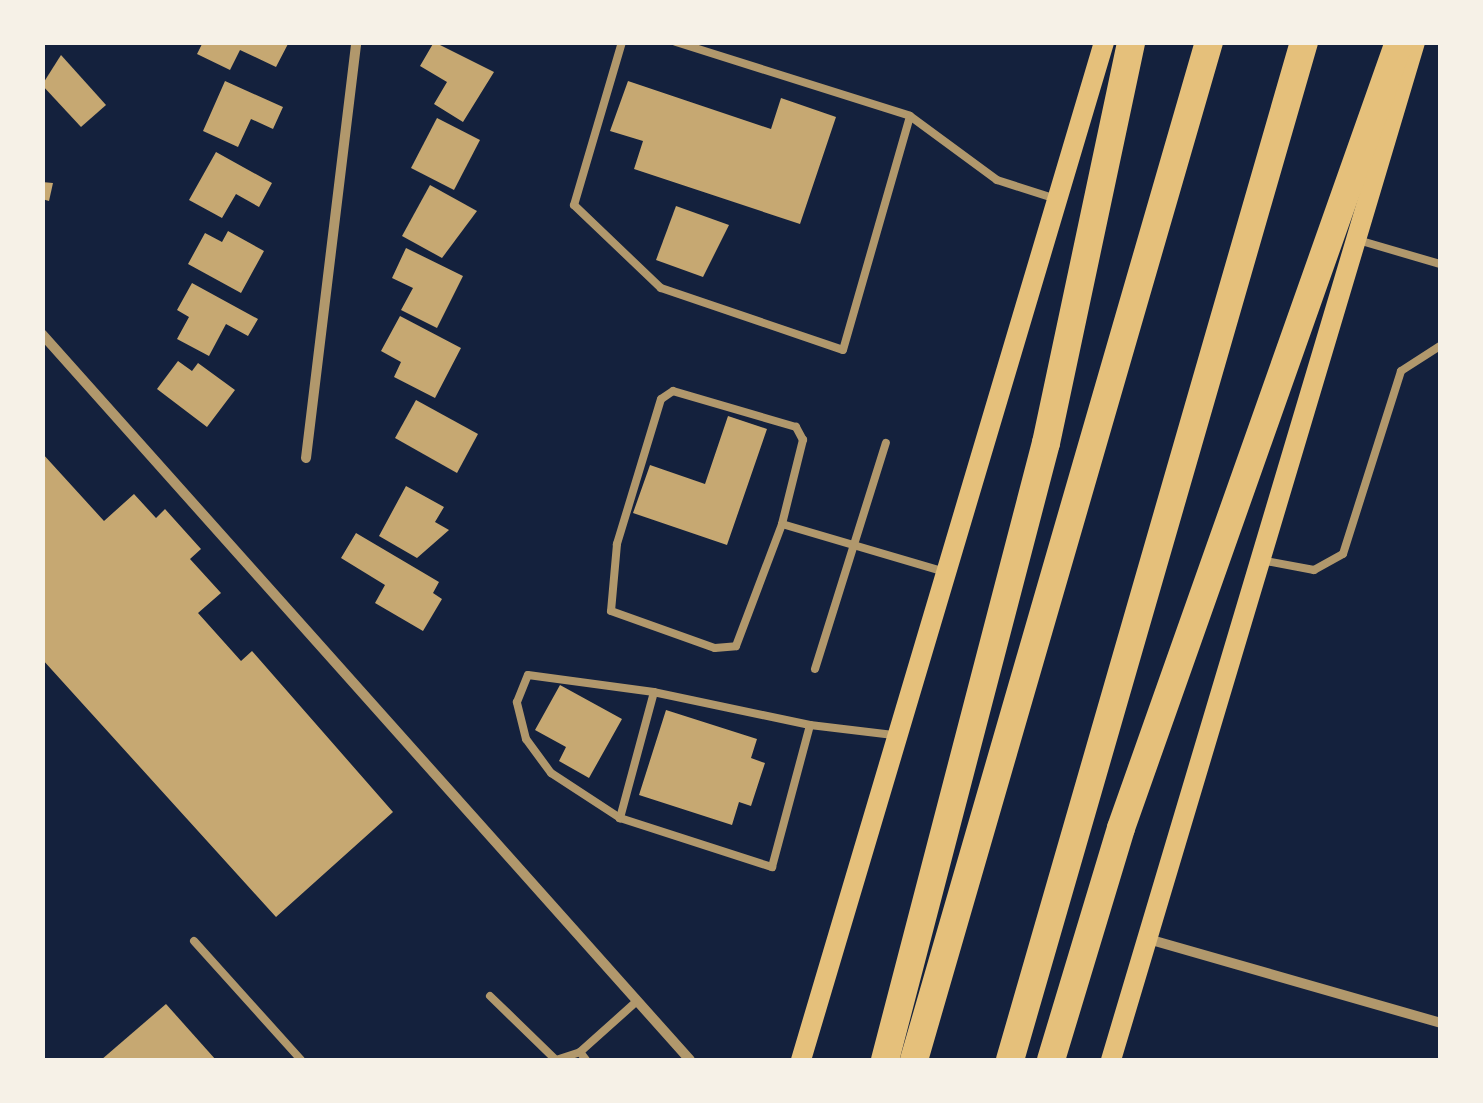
<!DOCTYPE html>
<html>
<head>
<meta charset="utf-8">
<style>
  body { margin:0 }
  #map { position:relative; width:1483px; height:1103px; overflow:hidden; background:#14213d; font-family:"DM Sans",sans-serif }
  div>[style] { position:absolute }
  [style*='--x'] { left:calc(var(--x)*1px); top:calc(var(--y)*1px); width:calc(var(--w)*1px); rotate:calc(var(--a)*1deg) }
  .building>* { inset:0; background:#c6a872 }
  .service>* { height:8px; margin:-4px; padding:0 4px; transform-origin:4px; border-radius:4px; background:#b1986c }
  .minor>* { height:10px; margin:-5px; padding:0 5px; transform-origin:5px; border-radius:5px; background:#b1986c }
  .secondary>* { height:20px; margin:-10px; padding:0 10px; transform-origin:10px; border-radius:10px; background:#e5c07b }
  .motorway>* { height:28px; margin:-14px; padding:0 14px; transform-origin:14px; border-radius:14px; background:#e5c07b }
  span { translate:-50% -50%; white-space:nowrap; text-align:center; line-height:1.15; -webkit-text-stroke:8px #f6f1e7; paint-order:stroke }
  .frame { position:absolute; inset:0; border:45px solid #f6f1e7; pointer-events:none }
</style>
</head>
<body>
<div id="map">
  <div class="building">
    <div style="clip-path:polygon(203px 42px,289px 42px,276px 67px,240px 50px,230px 70px,197px 54px)"></div>
    <div style="clip-path:polygon(434px 42px,494px 72px,463px 122px,434px 104px,447px 82px,420px 66px)"></div>
    <div style="clip-path:polygon(61px 55px,106px 105px,81px 127px,42px 85px)"></div>
    <div style="clip-path:polygon(225px 81px,283px 107px,273px 129px,251px 119px,238px 147px,203px 131px)"></div>
    <div style="clip-path:polygon(628px 81px,771px 129px,781px 98px,836px 117px,800px 224px,634px 169px,643px 141px,610px 131px)"></div>
    <div style="clip-path:polygon(437px 118px,480px 140px,454px 190px,411px 168px)"></div>
    <div style="clip-path:polygon(216px 152px,272px 183px,259px 207px,236px 194px,222px 218px,189px 200px)"></div>
    <div style="clip-path:polygon(42px 182px,53px 183px,49px 201px,42px 199px)"></div>
    <div style="clip-path:polygon(430px 185px,477px 211px,442px 258px,402px 236px)"></div>
    <div style="clip-path:polygon(676px 206px,729px 225px,703px 277px,656px 260px)"></div>
    <div style="clip-path:polygon(228px 231px,264px 251px,241px 293px,188px 264px,205px 233px,222px 242px)"></div>
    <div style="clip-path:polygon(406px 248px,463px 276px,437px 328px,401px 310px,413px 288px,392px 278px)"></div>
    <div style="clip-path:polygon(192px 283px,258px 319px,248px 336px,226px 324px,209px 356px,177px 339px,189px 317px,177px 310px)"></div>
    <div style="clip-path:polygon(400px 316px,461px 348px,435px 398px,394px 377px,401px 362px,381px 351px)"></div>
    <div style="clip-path:polygon(178px 361px,192px 371px,198px 363px,235px 390px,207px 427px,157px 389px)"></div>
    <div style="clip-path:polygon(416px 400px,478px 434px,457px 473px,395px 438px)"></div>
    <div style="clip-path:polygon(728px 416px,767px 429px,727px 545px,633px 513px,650px 465px,705px 484px)"></div>
    <div style="clip-path:polygon(42px 453px,104px 521px,134px 494px,156px 518px,165px 509px,201px 549px,190px 559px,221px 593px,198px 613px,241px 661px,252px 651px,393px 812px,276px 917px,42px 659px)"></div>
    <div style="clip-path:polygon(406px 486px,444px 507px,435px 522px,449px 530px,417px 558px,379px 536px)"></div>
    <div style="clip-path:polygon(356px 533px,439px 582px,433px 593px,442px 599px,423px 631px,375px 603px,385px 585px,341px 558px)"></div>
    <div style="clip-path:polygon(560px 685px,622px 719px,589px 778px,559px 761px,566px 747px,535px 730px)"></div>
    <div style="clip-path:polygon(666px 710px,757px 739px,751px 758px,765px 763px,751px 806px,739px 802px,732px 825px,639px 795px)"></div>
    <div style="clip-path:polygon(166px 1004px,216px 1060px,101px 1060px)"></div>
  </div>
  <div class="service">
    <div style="--x:622;--y:42;--w:170;--a:106.4"></div>
    <div style="--x:574;--y:205;--w:120;--a:43.7"></div>
    <div style="--x:661;--y:288;--w:192;--a:18.8"></div>
    <div style="--x:843;--y:350;--w:243;--a:-74"></div>
    <div style="--x:676;--y:42;--w:245;--a:17.5"></div>
    <div style="--x:910;--y:116;--w:108;--a:36.3"></div>
    <div style="--x:997;--y:180;--w:59;--a:17.8"></div>
    <div style="--x:1358;--y:240;--w:85;--a:16.3"></div>
    <div style="--x:782;--y:524;--w:87;--a:-76"></div>
    <div style="--x:803;--y:440;--w:15;--a:-118"></div>
    <div style="--x:796;--y:427;--w:128;--a:-163.7"></div>
    <div style="--x:673;--y:391;--w:14;--a:146"></div>
    <div style="--x:661;--y:399;--w:152;--a:106.9"></div>
    <div style="--x:617;--y:544;--w:67;--a:95.1"></div>
    <div style="--x:611;--y:611;--w:110;--a:19.6"></div>
    <div style="--x:715;--y:648;--w:21;--a:-5"></div>
    <div style="--x:736;--y:646;--w:130;--a:-69.3"></div>
    <div style="--x:782;--y:524;--w:167;--a:16.4"></div>
    <div style="--x:1261;--y:560;--w:54;--a:10.7"></div>
    <div style="--x:1314;--y:570;--w:33;--a:-29"></div>
    <div style="--x:1343;--y:554;--w:192;--a:-72.4"></div>
    <div style="--x:1401;--y:371;--w:46;--a:-32.7"></div>
    <div style="--x:815;--y:669;--w:237;--a:-72.6"></div>
    <div style="--x:810;--y:725;--w:159;--a:-168.1"></div>
    <div style="--x:654;--y:692;--w:131;--a:105.1"></div>
    <div style="--x:620;--y:818;--w:160;--a:17.9"></div>
    <div style="--x:772;--y:867;--w:147;--a:-75"></div>
    <div style="--x:810;--y:725;--w:84;--a:6.9"></div>
    <div style="--x:620;--y:818;--w:82;--a:-146.9"></div>
    <div style="--x:551;--y:773;--w:42;--a:-126.3"></div>
    <div style="--x:526;--y:739;--w:38;--a:-104"></div>
    <div style="--x:517;--y:702;--w:29;--a:-68"></div>
    <div style="--x:528;--y:675;--w:127;--a:7.7"></div>
    <div style="--x:194;--y:941;--w:160;--a:48"></div>
    <div style="--x:490;--y:996;--w:92;--a:44.1"></div>
    <div style="--x:556;--y:1060;--w:25;--a:-18"></div>
    <div style="--x:586;--y:1060;--w:10;--a:-127"></div>
    <div style="--x:580;--y:1052;--w:76;--a:-41.8"></div>
  </div>
  <div class="minor">
    <div style="--x:42;--y:334;--w:973;--a:48.25"></div>
    <div style="--x:306;--y:458;--w:419;--a:-83.1"></div>
    <div style="--x:1148;--y:939;--w:304;--a:16"></div>
  </div>
  <div class="secondary">
    <div style="--x:801;--y:1060;--w:1062;--a:-73.42"></div>
    <div style="--x:1111;--y:1060;--w:1062;--a:-73.37"></div>
  </div>
  <div class="motorway">
    <div style="--x:885;--y:1060;--w:638;--a:-75.38"></div>
    <div style="--x:1046;--y:443;--w:410;--a:-78"></div>
    <div style="--x:914;--y:1060;--w:1060;--a:-73.84"></div>
    <div style="--x:1010;--y:1060;--w:1060;--a:-73.89"></div>
    <div style="--x:1051;--y:1060;--w:242;--a:-73.2"></div>
    <div style="--x:1121;--y:828;--w:834;--a:-70.52"></div>
  </div>
  <div class="frame"></div>
</div>
</body>
</html>
